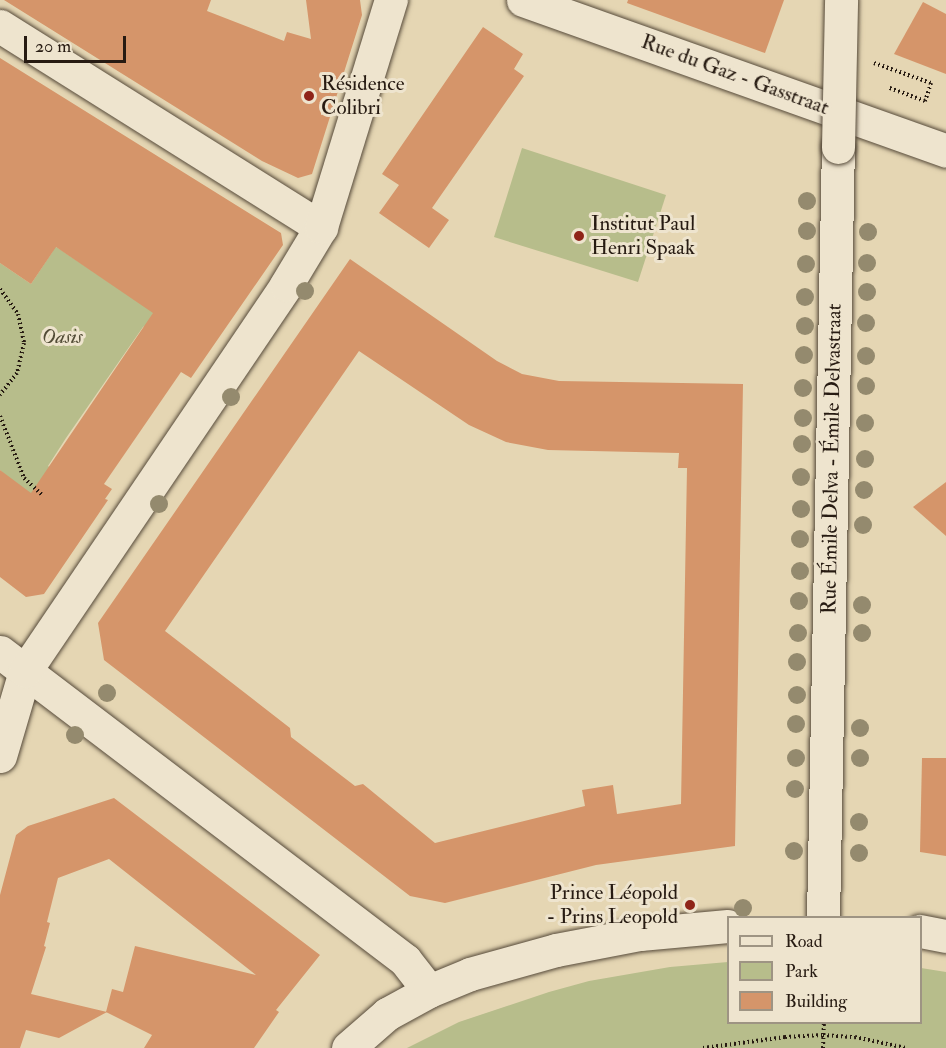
<!DOCTYPE html>
<html>
<head>
<meta charset="utf-8">
<style>
  body { margin:0 }
  #map { position:relative; width:946px; height:1048px; overflow:hidden; background:#e5d6b3; font-family:"IM FELL Double Pica",serif }
  div>[style] { position:absolute }
  [style*='--x'] { left:calc(var(--x)*1px); top:calc(var(--y)*1px); width:calc(var(--w)*1px); rotate:calc(var(--a)*1deg) }
  .green>* { inset:0; background:#b7bd8b }
  .building>* { inset:0; background:#d5956a }
  .path>* { height:4px; margin-top:-2px; transform-origin:0; background:repeating-linear-gradient(90deg,#271b12 0 1.5px,transparent 0 4.5px) }
  .roads { filter:drop-shadow(0 0 2px #564a3a) drop-shadow(0 0 2px #564a3a) }
  .street>* { height:33px; margin:-16.5px; padding:0 16.5px; transform-origin:16.5px; border-radius:16.5px; background:#eee4ce }
  .bridges { filter:drop-shadow(0 0 2px #564a3a) drop-shadow(0 0 2px #564a3a) }
  .street-bridge>* { height:33px; margin:-16.5px; padding:0 16.5px; transform-origin:16.5px; border-radius:16.5px; background:#eee4ce }
  .trees>* { width:18px; height:18px; margin:-9px; border-radius:50%; background:#948a6e }
  .dots>* { width:16px; height:16px; translate:-50% -50%; box-sizing:border-box; border:3px solid #eee4ce; border-radius:50% }
  span { translate:-50% -50%; white-space:nowrap; text-align:center; line-height:1.15; -webkit-text-stroke:6px #eee4ce; paint-order:stroke }
  .street-label { font-size:21px; color:#271b12 }
  .poi-label { font-size:21px; color:#271b12 }
  .left { translate:0 -50%; text-align:left }
  .right { translate:-100% -50%; text-align:right }
  .park-label { font-size:21px; color:#524c36; font-style:italic }
  .legend { position:absolute; left:727px; top:916px; width:195px; height:108px; box-sizing:border-box; background:#eee4ce; border:2px solid #9e9483; margin:0; padding:8px 10px; list-style:none; font-size:18px; color:#271b12 }
  .legend li { display:flex; align-items:center; gap:12px; height:30px }
  .legend b { width:30px; border:2px solid #9e9483 }
  .scale { position:absolute; left:24px; top:36px; width:102px; height:27px; box-sizing:border-box; border:3px solid #271b12; border-top:0; padding-left:8px; font-size:18px; line-height:21px; white-space:nowrap; color:#271b12; -webkit-text-stroke:4px #eee4ce; paint-order:stroke }
</style>
</head>
<body>
<div id="map">
  <div class="green">
    <div style="clip-path:polygon(522px 148px,666px 195px,638px 282px,494px 237px)"></div>
    <div style="clip-path:polygon(0 214px,61px 250px,159px 316px,143px 327px,66px 438px,48px 466px,58px 474px,37px 504px,0 470px,0 263px,31px 284px,53px 251px)"></div>
    <div style="clip-path:polygon(728px 962px,728px 1022px,920px 1022px,921px 968px,946px 972px,946px 1048px,407px 1048px,459px 1022px,549px 992px,589px 981px,670px 967px)"></div>
  </div>
  <div class="building">
    <div style="clip-path:polygon(4px 0,211px 0,207px 11px,284px 41px,287px 32px,311px 39px,306px 0,360px 0,362px 15px,312px 174px,298px 178px,262px 161px)"></div>
    <div style="clip-path:polygon(628px 0,784px 0,765px 53px,627px 3px)"></div>
    <div style="clip-path:polygon(923px 2px,946px 14px,946px 74px,894px 54px)"></div>
    <div style="clip-path:polygon(483px 27px,523px 54px,514px 69px,524px 76px,432px 208px,449px 220px,429px 248px,379px 213px,399px 185px,382px 174px)"></div>
    <div style="clip-path:polygon(0 58px,281px 233px,283px 245px,191px 378px,181px 372px,104px 484px,112px 489px,105px 499px,108px 500px,44px 594px,26px 597px,0 577px,0 470px,31px 493px,153px 313px,56px 247px,31px 284px,0 263px)"></div>
    <div style="clip-path:polygon(evenodd,350px 259px,497px 361px,522px 374px,559px 381px,743px 384px,735px 846px,596px 865px,445px 903px,410px 896px,104px 660px,98px 623px,350px 259px,359px 351px,469px 425px,506px 442px,548px 450px,679px 453px,678px 468px,687px 468px,681px 804px,617px 814px,613px 785px,582px 790px,585px 806px,435px 843px,363px 784px,355px 786px,291px 737px,290px 728px,165px 631px,359px 351px)"></div>
    <div style="clip-path:polygon(946px 482px,946px 536px,913px 507px)"></div>
    <div style="clip-path:polygon(922px 758px,946px 758px,946px 856px,920px 852px)"></div>
    <div style="clip-path:polygon(114px 798px,320px 955px,276px 1010px,279px 1012px,254px 1048px,144px 1048px,152px 1035px,106px 1012px,112px 989px,123px 992px,135px 946px,256px 975px,109px 859px,58px 878px,47px 922px,50px 923px,44px 946px,46px 947px,31px 994px,107px 1012px,59px 1038px,26px 1030px,20px 1048px,0 1048px,0 895px,16px 835px,28px 826px)"></div>
  </div>
  <div class="path">
    <div style="--x:874;--y:63;--w:60;--a:19.3"></div>
    <div style="--x:931;--y:83;--w:19;--a:108"></div>
    <div style="--x:925;--y:101;--w:40;--a:-159.8"></div>
    <div style="--x:0;--y:289;--w:31;--a:54"></div>
    <div style="--x:18;--y:314;--w:30;--a:78"></div>
    <div style="--x:24;--y:343;--w:31;--a:103"></div>
    <div style="--x:17;--y:373;--w:28;--a:128"></div>
    <div style="--x:0;--y:416;--w:66;--a:68.8"></div>
    <div style="--x:24;--y:478;--w:26;--a:43"></div>
    <div style="--x:703;--y:1048;--w:83;--a:-7.6"></div>
    <div style="--x:785;--y:1037;--w:38;--a:-3"></div>
    <div style="--x:823;--y:1035;--w:32;--a:4"></div>
    <div style="--x:855;--y:1037;--w:52;--a:12.2"></div>
    <div style="--x:823;--y:1048;--w:26;--a:-88"></div>
  </div>
  <div class="roads">
    <div class="street">
      <div style="--x:523;--y:0;--w:449;--a:19.6"></div>
      <div style="--x:0;--y:26;--w:379;--a:32.1"></div>
      <div style="--x:0;--y:652;--w:509;--a:37.25"></div>
      <div style="--x:405;--y:960;--w:39;--a:52"></div>
      <div style="--x:0;--y:756;--w:89;--a:-73.6"></div>
      <div style="--x:25;--y:671;--w:466;--a:-55.9"></div>
      <div style="--x:286;--y:285;--w:68;--a:-58.9"></div>
      <div style="--x:321;--y:227;--w:238;--a:-72.9"></div>
      <div style="--x:823;--y:918;--w:771;--a:-88.89"></div>
      <div style="--x:920;--y:931;--w:26;--a:11"></div>
      <div style="--x:348;--y:1048;--w:52;--a:-41.1"></div>
      <div style="--x:387;--y:1014;--w:48;--a:-28.7"></div>
      <div style="--x:429;--y:991;--w:44;--a:-22.5"></div>
      <div style="--x:470;--y:974;--w:89;--a:-15.6"></div>
      <div style="--x:556;--y:950;--w:86;--a:-10.8"></div>
      <div style="--x:640;--y:934;--w:88;--a:-5.2"></div>
    </div>
  </div>
  <div class="bridges">
    <div class="street-bridge">
      <div style="--x:838;--y:147;--w:147;--a:-88.8"></div>
    </div>
  </div>
  <div class="trees">
    <div style="left:807px;top:201px"></div>
    <div style="left:807px;top:231px"></div>
    <div style="left:868px;top:232px"></div>
    <div style="left:867px;top:263px"></div>
    <div style="left:806px;top:264px"></div>
    <div style="left:305px;top:291px"></div>
    <div style="left:867px;top:292px"></div>
    <div style="left:805px;top:297px"></div>
    <div style="left:866px;top:323px"></div>
    <div style="left:805px;top:326px"></div>
    <div style="left:804px;top:355px"></div>
    <div style="left:866px;top:356px"></div>
    <div style="left:866px;top:386px"></div>
    <div style="left:803px;top:388px"></div>
    <div style="left:231px;top:397px"></div>
    <div style="left:803px;top:418px"></div>
    <div style="left:865px;top:423px"></div>
    <div style="left:802px;top:444px"></div>
    <div style="left:865px;top:459px"></div>
    <div style="left:801px;top:477px"></div>
    <div style="left:864px;top:490px"></div>
    <div style="left:159px;top:504px"></div>
    <div style="left:801px;top:509px"></div>
    <div style="left:863px;top:525px"></div>
    <div style="left:800px;top:539px"></div>
    <div style="left:800px;top:571px"></div>
    <div style="left:799px;top:601px"></div>
    <div style="left:862px;top:605px"></div>
    <div style="left:798px;top:633px"></div>
    <div style="left:862px;top:633px"></div>
    <div style="left:797px;top:662px"></div>
    <div style="left:107px;top:693px"></div>
    <div style="left:797px;top:695px"></div>
    <div style="left:796px;top:724px"></div>
    <div style="left:860px;top:728px"></div>
    <div style="left:75px;top:735px"></div>
    <div style="left:796px;top:758px"></div>
    <div style="left:860px;top:758px"></div>
    <div style="left:795px;top:789px"></div>
    <div style="left:859px;top:822px"></div>
    <div style="left:794px;top:851px"></div>
    <div style="left:859px;top:853px"></div>
    <div style="left:743px;top:908px"></div>
  </div>
  <div class="dots">
    <div style="left:309px;top:96px;background:#8f2418"></div>
    <div style="left:579px;top:236px;background:#8f2418"></div>
    <div style="left:690px;top:905px;background:#8f2418"></div>
  </div>
  <div class="street-label">
    <span style="left:735px;top:75px;rotate:20deg">Rue du Gaz - Gasstraat</span>
    <span style="left:832px;top:459px;rotate:-89deg">Rue Émile Delva - Émile Delvastraat</span>
  </div>
  <div class="poi-label">
    <span class="left" style="left:321px;top:96px">Résidence<br>Colibri</span>
    <span class="left" style="left:591px;top:236px">Institut Paul<br>Henri Spaak</span>
    <span class="right" style="left:678px;top:905px">Prince Léopold<br>- Prins Leopold</span>
  </div>
  <div class="park-label">
    <span style="left:62px;top:337px">Oasis</span>
  </div>
  <ul class="legend">
  <li><b style="height:8px;background:#eee4ce"></b>Road</li>
  <li><b style="height:16px;background:#b7bd8b"></b>Park</li>
  <li><b style="height:16px;background:#d5956a"></b>Building</li>
  </ul>
  <div class="scale">20 m</div>
</div>
</body>
</html>
